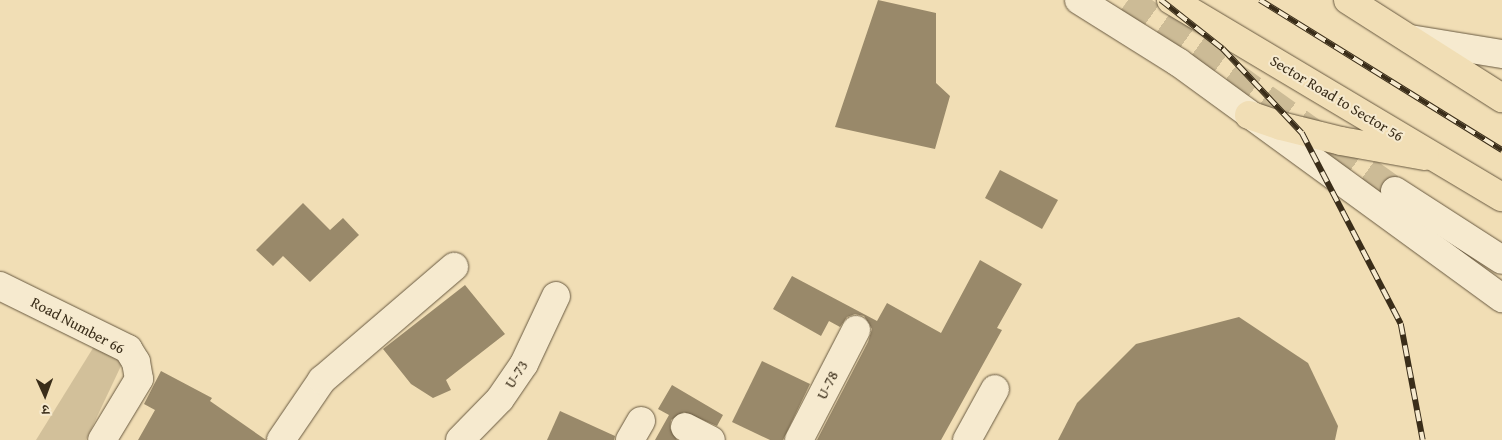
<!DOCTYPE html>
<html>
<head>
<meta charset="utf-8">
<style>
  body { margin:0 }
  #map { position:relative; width:1502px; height:440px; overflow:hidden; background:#f1deb5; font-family:"Gentium Book Plus","Noto Serif Devanagari",serif }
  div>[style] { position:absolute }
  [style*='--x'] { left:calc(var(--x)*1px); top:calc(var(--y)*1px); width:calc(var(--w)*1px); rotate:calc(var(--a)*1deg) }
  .green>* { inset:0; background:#d2c09a }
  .building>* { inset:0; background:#99896a }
  .minor-tunnel>* { height:28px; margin-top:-14px; transform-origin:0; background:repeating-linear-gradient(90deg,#ccbb96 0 28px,transparent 0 42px) }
  .roads { filter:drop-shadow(0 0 1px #685940) drop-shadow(0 0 1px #685940) }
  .minor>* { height:28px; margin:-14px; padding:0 14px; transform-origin:14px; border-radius:14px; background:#f6eacf }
  .major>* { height:28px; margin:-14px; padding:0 14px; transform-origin:14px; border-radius:14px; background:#f1deb5 }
  .rail>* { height:5.5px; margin-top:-2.75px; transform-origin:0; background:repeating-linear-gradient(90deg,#f6eacf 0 11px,#3a2d19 0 22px); box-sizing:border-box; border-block:1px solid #3a2d19 }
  span { translate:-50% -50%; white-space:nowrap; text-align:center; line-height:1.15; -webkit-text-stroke:4px #f6eacf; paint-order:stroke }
  .street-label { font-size:15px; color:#3a2d19 }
  .north { position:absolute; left:20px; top:370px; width:50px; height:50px; -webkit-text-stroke:4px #f6eacf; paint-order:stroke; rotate:178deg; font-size:14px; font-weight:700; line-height:20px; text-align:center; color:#3a2d19 }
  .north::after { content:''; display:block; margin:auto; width:18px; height:22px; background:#3a2d19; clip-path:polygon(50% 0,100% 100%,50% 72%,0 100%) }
</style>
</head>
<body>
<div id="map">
  <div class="green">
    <div style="clip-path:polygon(98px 340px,128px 351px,86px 440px,36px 440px)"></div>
  </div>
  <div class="building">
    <div style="clip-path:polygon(878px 0,936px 13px,936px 83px,950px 96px,935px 149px,835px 127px)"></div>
    <div style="clip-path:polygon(1000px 170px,1058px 200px,1042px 229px,985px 198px)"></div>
    <div style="clip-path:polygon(303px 203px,330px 230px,343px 218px,359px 235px,310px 282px,283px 256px,273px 266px,256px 250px)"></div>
    <div style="clip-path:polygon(980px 260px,1022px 284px,997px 328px,1002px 330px,941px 440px,817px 440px,868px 342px,872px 329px,864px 316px,855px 314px,847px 317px,840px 327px,829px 321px,821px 336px,773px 309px,792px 276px,877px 321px,887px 303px,941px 333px)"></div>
    <div style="clip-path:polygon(465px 285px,505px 334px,446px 380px,451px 390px,433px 398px,411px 384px,383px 349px)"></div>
    <div style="clip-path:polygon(1239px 317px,1308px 363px,1338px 426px,1335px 440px,1058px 440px,1077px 403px,1136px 344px)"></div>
    <div style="clip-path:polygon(762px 361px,810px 384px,783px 440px,770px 440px,732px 422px)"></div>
    <div style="clip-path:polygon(161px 371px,212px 398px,210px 401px,266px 440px,138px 440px,155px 410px,144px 404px)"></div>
    <div style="clip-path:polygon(672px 385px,723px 415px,717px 426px,684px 412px,671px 420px,670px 428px,677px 440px,655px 440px,669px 415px,658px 409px)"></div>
    <div style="clip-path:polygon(560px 411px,615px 436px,614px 440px,547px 440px)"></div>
  </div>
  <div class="minor-tunnel">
    <div style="--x:1128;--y:0;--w:328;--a:35.6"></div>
  </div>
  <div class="roads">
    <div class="minor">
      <div style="--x:1079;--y:0;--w:117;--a:32.1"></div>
      <div style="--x:1178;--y:62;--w:401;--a:36.1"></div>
      <div style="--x:1410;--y:39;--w:93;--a:9.3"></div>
      <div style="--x:1395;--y:191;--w:127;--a:32.8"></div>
      <div style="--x:0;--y:286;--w:143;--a:26.2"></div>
      <div style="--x:128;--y:349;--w:15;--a:58"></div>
      <div style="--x:136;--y:362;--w:17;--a:80"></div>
      <div style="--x:139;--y:379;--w:71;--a:121.2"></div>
      <div style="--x:685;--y:427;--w:29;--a:27"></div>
      <div style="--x:281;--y:440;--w:73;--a:-55.7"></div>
      <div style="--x:322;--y:380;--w:174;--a:-40.6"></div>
      <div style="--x:460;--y:440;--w:57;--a:-45.7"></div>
      <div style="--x:500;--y:399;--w:42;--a:-55.6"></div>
      <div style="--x:524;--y:364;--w:75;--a:-64.8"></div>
      <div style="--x:630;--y:440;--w:22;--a:-60"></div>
      <div style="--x:799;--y:440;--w:124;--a:-62.6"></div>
      <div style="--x:967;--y:440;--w:58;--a:-61.2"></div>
    </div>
    <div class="major">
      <div style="--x:1171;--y:0;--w:385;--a:30.8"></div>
      <div style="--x:1348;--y:0;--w:183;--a:32.5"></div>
      <div style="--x:1249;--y:115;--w:34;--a:19"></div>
      <div style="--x:1281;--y:126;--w:62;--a:14"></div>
      <div style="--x:1341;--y:141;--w:85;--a:10.1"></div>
    </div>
  </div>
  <div class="rail">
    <div style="--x:1161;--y:0;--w:79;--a:38.3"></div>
    <div style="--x:1223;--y:49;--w:115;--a:46.8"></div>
    <div style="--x:1302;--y:133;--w:215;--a:62.6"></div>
    <div style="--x:1401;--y:324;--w:118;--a:79.3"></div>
    <div style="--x:1260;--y:0;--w:285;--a:31.8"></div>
  </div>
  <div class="street-label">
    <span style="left:1337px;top:98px;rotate:31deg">Sector Road to Sector 56</span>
    <span style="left:78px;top:325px;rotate:28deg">Road Number 66</span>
    <span style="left:516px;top:374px;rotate:-57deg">U-73</span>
    <span style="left:827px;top:385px;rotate:-63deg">U-78</span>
  </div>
  <div class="north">उ</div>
</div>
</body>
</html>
